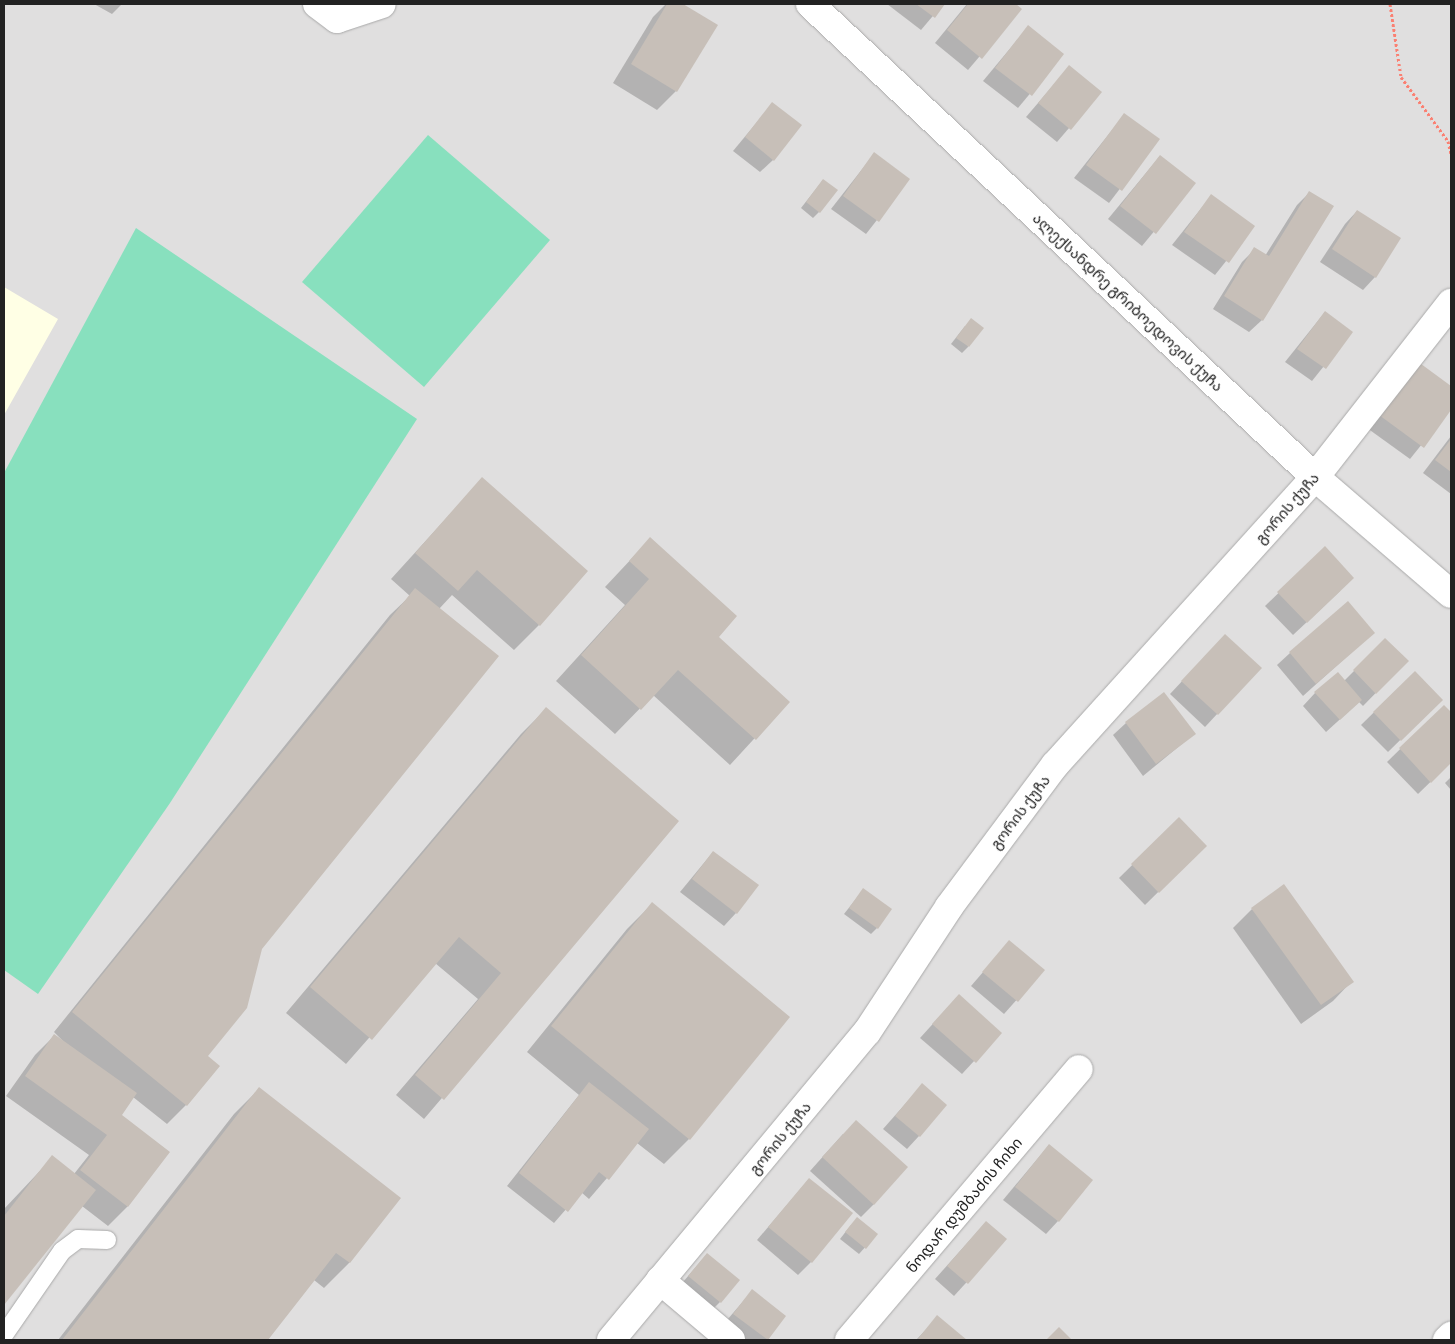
<!DOCTYPE html>
<html>
<head>
<meta charset="utf-8">
<style>
  body { margin:0 }
  #map { position:relative; width:1455px; height:1344px; overflow:hidden; background:#f2efe9; font-family:Commissioner,"Noto Sans Georgian",sans-serif }
  div>[style] { position:absolute }
  [style*='--x'] { left:calc(var(--x)*1px); top:calc(var(--y)*1px); width:calc(var(--w)*1px); rotate:calc(var(--a)*1deg) }
  .residential>* { inset:0; background:#e0dfdf }
  .education>* { inset:0; background:#ffffe5 }
  .pitch>* { inset:0; background:#88e0be }
  .shadow>* { inset:0; background:#0003 }
  .building>* { inset:0; background:#c7bfb8 }
  .path>* { height:3px; margin-top:-1.5px; transform-origin:0; background:repeating-linear-gradient(90deg,#fa8072 0 2.5px,transparent 0 5px) }
  .roads { filter:drop-shadow(0 0 1px #a9a9a9) drop-shadow(0 0 1px #a9a9a9) }
  .service>* { height:18px; margin:-9px; padding:0 9px; transform-origin:9px; border-radius:9px; background:#fff }
  .minor>* { height:28px; margin:-14px; padding:0 14px; transform-origin:14px; border-radius:14px; background:#fff }
  span { translate:-50% -50%; white-space:nowrap; text-align:center; line-height:1.15; -webkit-text-stroke:4px #fff; paint-order:stroke }
  .street-label { font-size:15px; color:#222 }
  .frame { position:absolute; inset:0; border:5px solid #222; pointer-events:none }
</style>
</head>
<body>
<div id="map">
  <div class="residential">
    <div style="clip-path:polygon(4px 4px,1451px 4px,1451px 1340px,4px 1340px)"></div>
  </div>
  <div class="education">
    <div style="clip-path:polygon(4px 287px,58px 319px,4px 415px)"></div>
  </div>
  <div class="pitch">
    <div style="clip-path:polygon(428px 135px,550px 240px,424px 387px,302px 282px)"></div>
    <div style="clip-path:polygon(136px 228px,417px 419px,170px 803px,38px 994px,4px 970px,4px 473px)"></div>
  </div>
  <div class="shadow">
    <div style="clip-path:polygon(94px 4px,122px 4px,112px 14px)"></div>
    <div style="clip-path:polygon(666px 4px,681px 4px,716px 25px,676px 91px,657px 110px,613px 83px,653px 17px)"></div>
    <div style="clip-path:polygon(887px 4px,943px 4px,921px 30px)"></div>
    <div style="clip-path:polygon(967px 4px,1014px 4px,1020px 9px,968px 70px,935px 43px)"></div>
    <div style="clip-path:polygon(1028px 27px,1063px 54px,1018px 108px,983px 81px)"></div>
    <div style="clip-path:polygon(1069px 67px,1100px 92px,1057px 142px,1026px 117px)"></div>
    <div style="clip-path:polygon(772px 104px,773px 160px,760px 172px,733px 151px)"></div>
    <div style="clip-path:polygon(1124px 115px,1158px 139px,1109px 203px,1074px 178px)"></div>
    <div style="clip-path:polygon(874px 154px,909px 179px,866px 234px,831px 209px)"></div>
    <div style="clip-path:polygon(1160px 156px,1194px 183px,1142px 246px,1108px 219px)"></div>
    <div style="clip-path:polygon(823px 180px,819px 212px,813px 218px,801px 208px)"></div>
    <div style="clip-path:polygon(1309px 193px,1262px 320px,1249px 332px,1213px 309px,1242px 262px,1255px 249px,1265px 256px,1297px 205px)"></div>
    <div style="clip-path:polygon(1211px 196px,1254px 226px,1215px 275px,1172px 245px)"></div>
    <div style="clip-path:polygon(1357px 211px,1375px 277px,1363px 290px,1320px 262px,1345px 224px)"></div>
    <div style="clip-path:polygon(1325px 312px,1351px 332px,1312px 381px,1285px 362px)"></div>
    <div style="clip-path:polygon(965px 326px,968px 347px,962px 353px,951px 344px)"></div>
    <div style="clip-path:polygon(1418px 363px,1451px 387px,1451px 408px,1410px 459px,1367px 428px)"></div>
    <div style="clip-path:polygon(1451px 436px,1451px 494px,1423px 473px)"></div>
    <div style="clip-path:polygon(482px 479px,539px 625px,514px 650px,452px 595px,439px 609px,261px 949px,206px 1056px,186px 1105px,167px 1124px,133px 1097px,120px 1115px,169px 1152px,127px 1207px,108px 1226px,82px 1206px,4px 1303px,4px 1209px,53px 1157px,74px 1174px,89px 1155px,6px 1096px,35px 1055px,54px 1036px,67px 1045px,54px 1032px,390px 615px,410px 596px,391px 579px)"></div>
    <div style="clip-path:polygon(650px 539px,717px 637px,788px 702px,730px 765px,653px 695px,615px 734px,556px 681px,625px 605px,605px 587px)"></div>
    <div style="clip-path:polygon(1325px 548px,1340px 591px,1293px 635px,1265px 606px)"></div>
    <div style="clip-path:polygon(1373px 633px,1303px 696px,1277px 665px,1290px 653px)"></div>
    <div style="clip-path:polygon(1385px 640px,1407px 661px,1363px 706px,1359px 702px,1326px 732px,1303px 706px,1315px 693px,1344px 681px)"></div>
    <div style="clip-path:polygon(1213px 648px,1260px 668px,1205px 727px,1170px 694px)"></div>
    <div style="clip-path:polygon(1415px 672px,1441px 700px,1388px 752px,1361px 725px)"></div>
    <div style="clip-path:polygon(1444px 706px,1451px 714px,1451px 762px,1418px 794px,1387px 762px)"></div>
    <div style="clip-path:polygon(546px 709px,678px 821px,424px 1119px,396px 1095px,478px 999px,435px 963px,346px 1064px,286px 1013px,521px 734px)"></div>
    <div style="clip-path:polygon(1126px 723px,1194px 734px,1143px 776px,1113px 735px)"></div>
    <div style="clip-path:polygon(1451px 777px,1451px 790px,1445px 783px)"></div>
    <div style="clip-path:polygon(1179px 819px,1205px 846px,1145px 905px,1119px 878px)"></div>
    <div style="clip-path:polygon(713px 852px,736px 913px,724px 926px,680px 892px)"></div>
    <div style="clip-path:polygon(863px 890px,877px 928px,871px 934px,844px 914px)"></div>
    <div style="clip-path:polygon(652px 904px,789px 1017px,689px 1139px,664px 1164px,637px 1143px,589px 1199px,581px 1192px,554px 1223px,507px 1186px,579px 1095px,527px 1052px,627px 929px)"></div>
    <div style="clip-path:polygon(1252px 909px,1352px 981px,1333px 1001px,1301px 1024px,1233px 928px)"></div>
    <div style="clip-path:polygon(1009px 942px,1043px 970px,1004px 1014px,971px 986px)"></div>
    <div style="clip-path:polygon(959px 995px,1000px 1033px,962px 1074px,920px 1038px)"></div>
    <div style="clip-path:polygon(922px 1085px,919px 1136px,907px 1149px,883px 1129px)"></div>
    <div style="clip-path:polygon(259px 1089px,399px 1198px,349px 1263px,324px 1288px,314px 1280px,267px 1340px,58px 1340px,234px 1114px)"></div>
    <div style="clip-path:polygon(843px 1134px,874px 1204px,861px 1217px,810px 1171px)"></div>
    <div style="clip-path:polygon(1049px 1145px,1058px 1221px,1046px 1234px,1003px 1200px)"></div>
    <div style="clip-path:polygon(809px 1179px,811px 1262px,798px 1275px,757px 1240px)"></div>
    <div style="clip-path:polygon(986px 1222px,1006px 1239px,954px 1296px,935px 1279px)"></div>
    <div style="clip-path:polygon(851px 1225px,876px 1235px,859px 1254px,840px 1239px)"></div>
    <div style="clip-path:polygon(707px 1254px,720px 1302px,707px 1315px,677px 1289px)"></div>
    <div style="clip-path:polygon(752px 1291px,785px 1316px,766px 1340px,738px 1340px,721px 1327px)"></div>
    <div style="clip-path:polygon(938px 1317px,965px 1340px,916px 1340px)"></div>
  </div>
  <div class="building">
    <div style="clip-path:polygon(667px 4px,683px 4px,718px 25px,677px 92px,631px 64px)"></div>
    <div style="clip-path:polygon(916px 4px,945px 4px,935px 18px)"></div>
    <div style="clip-path:polygon(968px 4px,1016px 4px,1022px 9px,982px 59px,947px 30px)"></div>
    <div style="clip-path:polygon(1028px 25px,1064px 54px,1032px 96px,995px 68px)"></div>
    <div style="clip-path:polygon(1069px 65px,1102px 92px,1071px 130px,1038px 103px)"></div>
    <div style="clip-path:polygon(772px 102px,802px 125px,774px 161px,745px 137px)"></div>
    <div style="clip-path:polygon(1124px 113px,1160px 139px,1122px 191px,1086px 165px)"></div>
    <div style="clip-path:polygon(874px 152px,910px 179px,879px 222px,843px 196px)"></div>
    <div style="clip-path:polygon(1160px 155px,1196px 183px,1156px 234px,1120px 206px)"></div>
    <div style="clip-path:polygon(823px 179px,838px 190px,820px 213px,806px 202px)"></div>
    <div style="clip-path:polygon(1309px 191px,1334px 206px,1263px 321px,1224px 296px,1254px 247px,1269px 256px)"></div>
    <div style="clip-path:polygon(1211px 194px,1255px 226px,1229px 263px,1184px 232px)"></div>
    <div style="clip-path:polygon(1357px 210px,1401px 238px,1376px 278px,1332px 249px)"></div>
    <div style="clip-path:polygon(1325px 311px,1353px 332px,1326px 369px,1297px 349px)"></div>
    <div style="clip-path:polygon(971px 318px,984px 328px,969px 347px,956px 338px)"></div>
    <div style="clip-path:polygon(1417px 361px,1451px 386px,1451px 410px,1424px 448px,1379px 415px)"></div>
    <div style="clip-path:polygon(1451px 439px,1451px 472px,1435px 460px)"></div>
    <div style="clip-path:polygon(482px 477px,588px 571px,540px 626px,477px 570px,458px 591px,415px 553px)"></div>
    <div style="clip-path:polygon(650px 537px,737px 616px,719px 637px,790px 702px,756px 740px,678px 670px,641px 710px,581px 655px,649px 579px,629px 561px)"></div>
    <div style="clip-path:polygon(1325px 546px,1354px 578px,1307px 623px,1277px 592px)"></div>
    <div style="clip-path:polygon(415px 588px,499px 656px,262px 949px,247px 1008px,208px 1056px,220px 1066px,187px 1106px,72px 1012px)"></div>
    <div style="clip-path:polygon(1348px 601px,1375px 633px,1316px 684px,1289px 652px)"></div>
    <div style="clip-path:polygon(1225px 634px,1262px 668px,1218px 715px,1181px 681px)"></div>
    <div style="clip-path:polygon(1385px 638px,1409px 661px,1376px 694px,1353px 670px)"></div>
    <div style="clip-path:polygon(1415px 671px,1443px 700px,1401px 741px,1373px 712px)"></div>
    <div style="clip-path:polygon(1338px 672px,1362px 700px,1340px 720px,1314px 692px)"></div>
    <div style="clip-path:polygon(1164px 692px,1196px 734px,1156px 764px,1125px 722px)"></div>
    <div style="clip-path:polygon(1444px 705px,1451px 712px,1451px 763px,1431px 783px,1399px 748px)"></div>
    <div style="clip-path:polygon(546px 707px,679px 821px,444px 1100px,415px 1075px,501px 973px,459px 937px,372px 1040px,310px 987px)"></div>
    <div style="clip-path:polygon(1179px 817px,1207px 846px,1159px 893px,1131px 864px)"></div>
    <div style="clip-path:polygon(713px 851px,759px 885px,737px 914px,692px 879px)"></div>
    <div style="clip-path:polygon(1284px 884px,1354px 982px,1321px 1005px,1251px 908px)"></div>
    <div style="clip-path:polygon(863px 888px,892px 909px,878px 929px,849px 908px)"></div>
    <div style="clip-path:polygon(652px 902px,790px 1017px,690px 1140px,551px 1026px)"></div>
    <div style="clip-path:polygon(1009px 940px,1045px 970px,1018px 1002px,982px 972px)"></div>
    <div style="clip-path:polygon(959px 994px,1002px 1033px,976px 1063px,932px 1024px)"></div>
    <div style="clip-path:polygon(54px 1034px,137px 1093px,122px 1115px,170px 1152px,128px 1207px,80px 1170px,107px 1135px,25px 1076px)"></div>
    <div style="clip-path:polygon(589px 1082px,649px 1129px,609px 1180px,599px 1172px,568px 1212px,519px 1173px)"></div>
    <div style="clip-path:polygon(922px 1083px,947px 1105px,920px 1137px,895px 1116px)"></div>
    <div style="clip-path:polygon(259px 1087px,401px 1198px,350px 1263px,336px 1253px,268px 1340px,62px 1340px)"></div>
    <div style="clip-path:polygon(856px 1120px,908px 1167px,874px 1205px,822px 1157px)"></div>
    <div style="clip-path:polygon(1049px 1144px,1093px 1180px,1059px 1222px,1015px 1187px)"></div>
    <div style="clip-path:polygon(52px 1155px,96px 1190px,4px 1305px,4px 1216px)"></div>
    <div style="clip-path:polygon(809px 1178px,853px 1213px,812px 1263px,768px 1227px)"></div>
    <div style="clip-path:polygon(857px 1217px,878px 1234px,866px 1249px,845px 1232px)"></div>
    <div style="clip-path:polygon(986px 1221px,1007px 1239px,968px 1284px,947px 1266px)"></div>
    <div style="clip-path:polygon(707px 1253px,740px 1280px,721px 1303px,688px 1276px)"></div>
    <div style="clip-path:polygon(752px 1289px,786px 1316px,768px 1340px,733px 1314px)"></div>
    <div style="clip-path:polygon(937px 1315px,967px 1340px,917px 1340px)"></div>
    <div style="clip-path:polygon(1059px 1327px,1072px 1340px,1046px 1340px)"></div>
  </div>
  <div class="path">
    <div style="--x:1390;--y:4;--w:74;--a:81.4"></div>
    <div style="--x:1401;--y:77;--w:79;--a:53.7"></div>
    <div style="--x:1448;--y:141;--w:13;--a:77"></div>
  </div>
  <div class="roads">
    <div class="service">
      <div style="--x:4;--y:1335;--w:102;--a:-55.4"></div>
      <div style="--x:62;--y:1251;--w:20;--a:-37"></div>
      <div style="--x:78;--y:1239;--w:29;--a:2"></div>
    </div>
    <div class="minor">
      <div style="--x:317;--y:4;--w:25;--a:37"></div>
      <div style="--x:337;--y:19;--w:47;--a:-18.4"></div>
      <div style="--x:810;--y:4;--w:692;--a:43.13"></div>
      <div style="--x:1315;--y:477;--w:179;--a:40.7"></div>
      <div style="--x:660;--y:1280;--w:93;--a:40.2"></div>
      <div style="--x:611;--y:1340;--w:400;--a:-50.3"></div>
      <div style="--x:867;--y:1032;--w:149;--a:-56.7"></div>
      <div style="--x:949;--y:907;--w:177;--a:-53.3"></div>
      <div style="--x:1055;--y:765;--w:388;--a:-47.9"></div>
      <div style="--x:1315;--y:477;--w:221;--a:-52"></div>
      <div style="--x:849;--y:1340;--w:355;--a:-49.7"></div>
      <div style="--x:1447;--y:1340;--w:6;--a:-45"></div>
    </div>
  </div>
  <div class="street-label">
    <span style="left:1128px;top:302px;rotate:43deg">ალექსანდრე გრიბოედოვის ქუჩა</span>
    <span style="left:1287px;top:508px;rotate:-49deg">გორის ქუჩა</span>
    <span style="left:1020px;top:812px;rotate:-53deg">გორის ქუჩა</span>
    <span style="left:780px;top:1138px;rotate:-51deg">გორის ქუჩა</span>
    <span style="left:964px;top:1205px;rotate:-50deg">ნოდარ დუმბაძის ჩიხი</span>
  </div>
  <div class="frame"></div>
</div>
</body>
</html>
